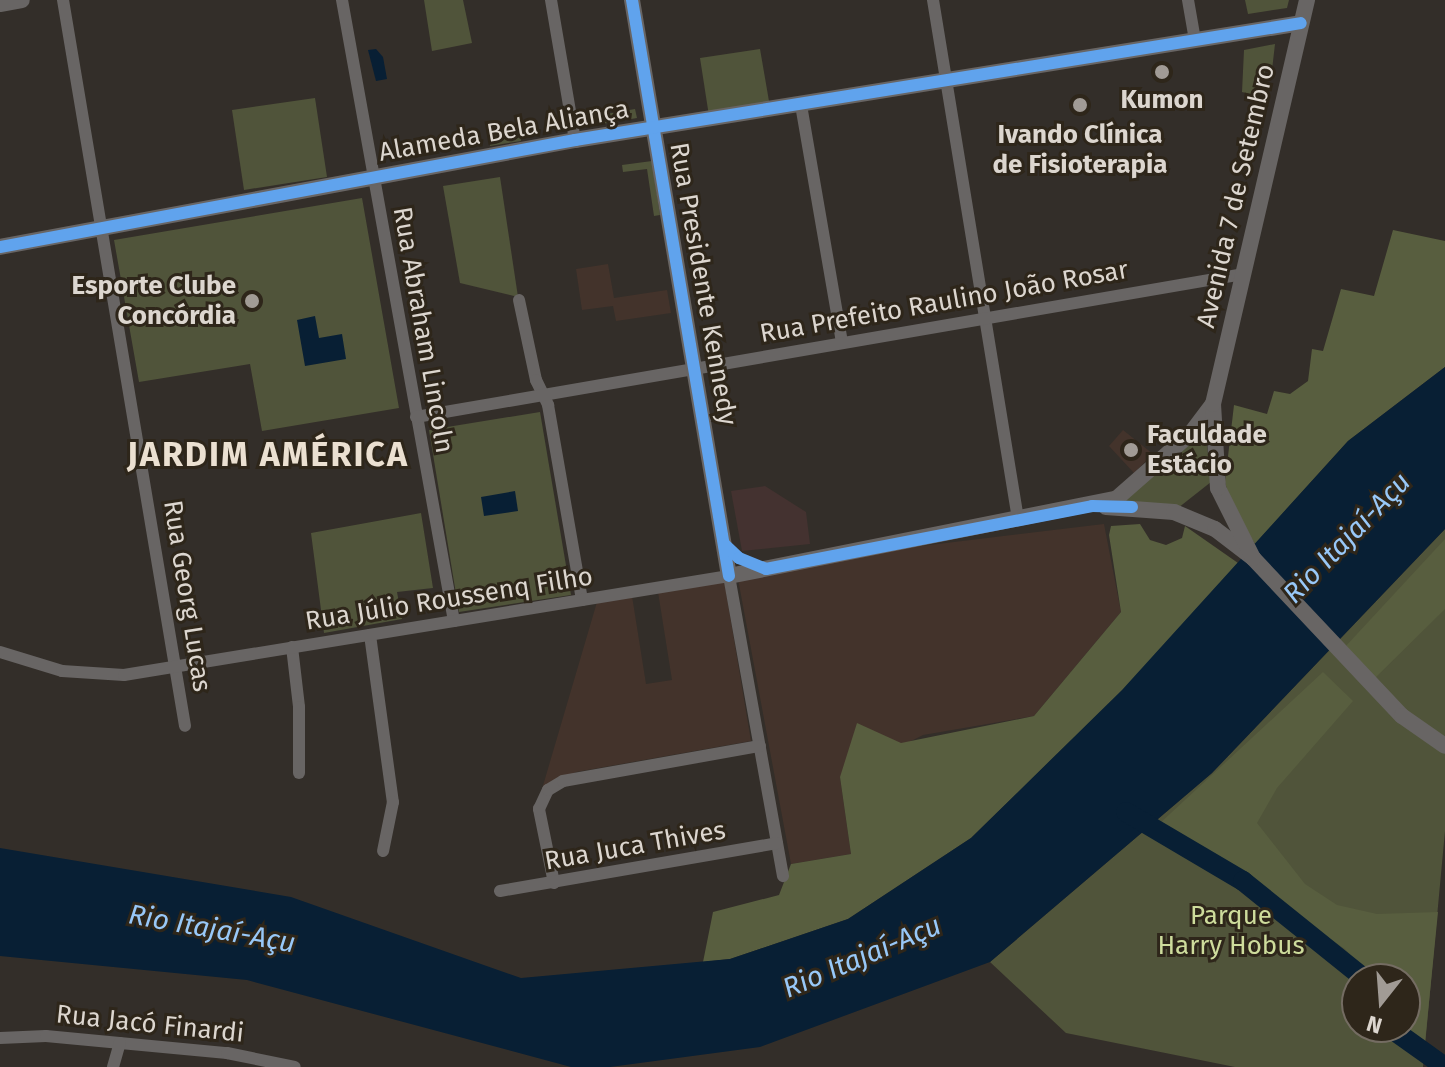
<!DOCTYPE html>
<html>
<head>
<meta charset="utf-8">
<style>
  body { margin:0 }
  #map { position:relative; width:1445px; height:1067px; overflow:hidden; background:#332e29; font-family:"Fira Sans",sans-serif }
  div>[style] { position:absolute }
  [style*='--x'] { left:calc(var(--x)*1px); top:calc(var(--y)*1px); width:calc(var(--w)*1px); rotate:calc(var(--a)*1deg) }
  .commercial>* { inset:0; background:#443230 }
  .education>* { inset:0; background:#43332b }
  .green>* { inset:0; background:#50543a }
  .forest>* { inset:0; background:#585e3f }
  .water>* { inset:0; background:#081f34 }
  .river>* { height:20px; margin:-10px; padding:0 10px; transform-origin:10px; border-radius:10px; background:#081f34 }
  .minor>* { height:12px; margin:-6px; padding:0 6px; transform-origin:6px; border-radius:6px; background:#686564 }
  .tertiary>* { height:16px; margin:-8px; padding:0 8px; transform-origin:8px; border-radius:8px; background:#686564 }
  .cycleway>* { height:12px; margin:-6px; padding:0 6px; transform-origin:6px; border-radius:6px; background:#60a3ed }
  .dots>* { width:22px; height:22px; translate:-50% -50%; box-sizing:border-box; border:4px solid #2e261a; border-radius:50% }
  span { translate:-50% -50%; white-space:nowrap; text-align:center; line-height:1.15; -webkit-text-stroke:6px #2e261a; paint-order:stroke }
  .poi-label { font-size:26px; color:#dcd6cf; font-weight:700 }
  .right { translate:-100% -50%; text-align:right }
  .left { translate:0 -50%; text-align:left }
  .street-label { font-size:26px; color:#dcd6cf }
  .park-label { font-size:26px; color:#cedc9c }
  .water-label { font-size:28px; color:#98c8f8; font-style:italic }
  .district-label { font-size:34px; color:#ebe0d1; font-weight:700; letter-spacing:2px }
  .north { position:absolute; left:1341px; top:963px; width:80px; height:80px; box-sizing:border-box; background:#2e261a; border:2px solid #746c62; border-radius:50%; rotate:197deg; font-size:22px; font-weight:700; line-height:32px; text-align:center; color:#dcd6cf }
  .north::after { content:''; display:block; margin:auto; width:28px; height:36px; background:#a19b95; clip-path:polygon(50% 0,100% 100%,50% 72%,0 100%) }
</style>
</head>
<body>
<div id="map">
  <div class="commercial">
    <div style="clip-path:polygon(765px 486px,806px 512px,810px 544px,742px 551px,731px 491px)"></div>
  </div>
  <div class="education">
    <div style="clip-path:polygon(608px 264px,614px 298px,667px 290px,671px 313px,616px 321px,613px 306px,582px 310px,576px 269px)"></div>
    <div style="clip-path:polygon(1123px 430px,1153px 454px,1134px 473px,1109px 446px)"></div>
    <div style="clip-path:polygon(1104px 524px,1121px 612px,1034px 716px,923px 735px,840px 777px,851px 854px,791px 864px,738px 579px,905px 548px)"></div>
    <div style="clip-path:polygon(724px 580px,751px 741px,576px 772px,542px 789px,597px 602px,632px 596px,646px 684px,672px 680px,658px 592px)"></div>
  </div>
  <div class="green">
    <div style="clip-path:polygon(424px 0,463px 0,472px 43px,432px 51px)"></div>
    <div style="clip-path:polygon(1245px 0,1289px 0,1287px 8px,1248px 14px)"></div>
    <div style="clip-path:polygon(1275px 44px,1272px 70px,1266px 69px,1258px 96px,1242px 92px,1244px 50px)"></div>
    <div style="clip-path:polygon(760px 49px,770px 107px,709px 116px,700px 58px)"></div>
    <div style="clip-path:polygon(315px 98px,327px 177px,244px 190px,232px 110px)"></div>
    <div style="clip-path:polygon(635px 109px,637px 118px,578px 128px,577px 119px)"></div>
    <div style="clip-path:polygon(518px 127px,521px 141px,490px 146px,489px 132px)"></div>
    <div style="clip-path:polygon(652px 161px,660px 215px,654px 216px,647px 169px,623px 172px,622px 165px)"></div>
    <div style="clip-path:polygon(500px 177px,518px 297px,460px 283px,443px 186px)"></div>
    <div style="clip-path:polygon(362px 198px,399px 408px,262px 431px,250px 364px,139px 382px,114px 240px)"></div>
    <div style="clip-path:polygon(540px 412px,571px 595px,459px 612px,429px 430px)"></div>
    <div style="clip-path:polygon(1205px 427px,1211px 482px,1178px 508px,1113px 503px)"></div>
    <div style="clip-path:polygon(421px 513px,433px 588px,397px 592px,402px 619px,324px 633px,311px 533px)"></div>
    <div style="clip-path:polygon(evenodd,1445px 529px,1445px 831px,1423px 1067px,1235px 1067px,1066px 1033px,990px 962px,1212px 773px,1445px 529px,1357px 979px,1405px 979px,1405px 1027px,1357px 1027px,1357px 979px)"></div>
  </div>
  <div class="forest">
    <div style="clip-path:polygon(1393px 230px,1445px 241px,1445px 367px,1348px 441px,1255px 544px,1231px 506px,1225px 482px,1234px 405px,1267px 414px,1274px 391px,1290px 394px,1308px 381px,1312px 349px,1323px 351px,1341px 289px,1374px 296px)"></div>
    <div style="clip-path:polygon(1140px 524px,1150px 540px,1166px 545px,1182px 538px,1185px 526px,1238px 563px,1122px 691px,971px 838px,848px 919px,730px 959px,703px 962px,713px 912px,779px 895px,791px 864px,851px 854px,840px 777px,857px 723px,901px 743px,1034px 716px,1121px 612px,1109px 535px,1111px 526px)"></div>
    <div style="clip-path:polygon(1445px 539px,1445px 609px,1374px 679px,1345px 647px)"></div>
    <div style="clip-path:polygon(1323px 672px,1353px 701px,1277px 788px,1257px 823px,1305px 884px,1337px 905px,1377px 914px,1438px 912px,1425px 1042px,1401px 1027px,1405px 979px,1372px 979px,1345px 949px,1158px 825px)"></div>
  </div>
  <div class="water">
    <div style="clip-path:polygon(376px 49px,383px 57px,387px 79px,376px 81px,368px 50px)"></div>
    <div style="clip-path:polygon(315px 316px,319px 338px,342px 334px,346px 359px,305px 366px,297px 320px)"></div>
    <div style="clip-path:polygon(1445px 367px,1445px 529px,1212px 773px,990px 962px,760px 1047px,610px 1067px,571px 1067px,247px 980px,0 956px,0 848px,291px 897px,521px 978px,730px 959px,848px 919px,971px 838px,1122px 690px,1348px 441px)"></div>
    <div style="clip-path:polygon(515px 491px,518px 511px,484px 516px,481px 497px)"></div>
  </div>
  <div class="river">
    <div style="--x:1126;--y:812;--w:136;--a:30.5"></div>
    <div style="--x:1243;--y:881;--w:156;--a:38.8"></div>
    <div style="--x:1389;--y:1027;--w:69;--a:35.5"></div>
  </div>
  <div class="minor">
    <div style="--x:63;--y:0;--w:736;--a:80.46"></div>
    <div style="--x:342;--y:0;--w:631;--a:79.78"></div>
    <div style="--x:551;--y:0;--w:142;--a:80.3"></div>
    <div style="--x:933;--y:0;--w:526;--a:80.7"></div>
    <div style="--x:1188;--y:0;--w:41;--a:80.1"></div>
    <div style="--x:801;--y:105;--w:241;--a:80.2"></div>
    <div style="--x:519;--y:300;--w:82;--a:78"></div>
    <div style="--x:536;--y:380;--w:28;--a:64"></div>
    <div style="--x:548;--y:405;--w:198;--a:80.1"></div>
    <div style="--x:416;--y:417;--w:839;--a:-9.81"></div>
    <div style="--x:370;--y:635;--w:169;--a:82.2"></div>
    <div style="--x:393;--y:802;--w:50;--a:101.5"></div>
    <div style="--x:292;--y:647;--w:60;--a:83.3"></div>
    <div style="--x:299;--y:707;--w:66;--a:90"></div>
    <div style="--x:0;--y:652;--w:65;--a:17"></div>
    <div style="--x:62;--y:671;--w:62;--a:3.7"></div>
    <div style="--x:124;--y:675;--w:613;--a:-9.29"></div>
    <div style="--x:729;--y:576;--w:305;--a:79.8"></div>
    <div style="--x:554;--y:883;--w:76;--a:-101.5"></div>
    <div style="--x:539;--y:809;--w:21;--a:-65"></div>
    <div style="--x:548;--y:790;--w:17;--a:-31"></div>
    <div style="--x:563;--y:781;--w:200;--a:-10.1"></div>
    <div style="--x:500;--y:891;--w:281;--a:-9.8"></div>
    <div style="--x:0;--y:1038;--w:46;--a:-2.5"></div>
    <div style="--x:46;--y:1036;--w:182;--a:5.4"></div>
    <div style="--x:227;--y:1053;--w:69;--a:11.6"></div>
    <div style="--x:113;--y:1067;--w:25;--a:-74"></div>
  </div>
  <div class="tertiary">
    <div style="--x:632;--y:0;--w:584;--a:80.44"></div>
    <div style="--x:729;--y:576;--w:395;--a:-11.3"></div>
    <div style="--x:1116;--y:499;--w:100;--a:-41.3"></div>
    <div style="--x:1191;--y:433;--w:36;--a:-53"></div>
    <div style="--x:0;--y:4;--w:22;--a:-10"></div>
    <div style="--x:0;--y:247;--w:585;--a:-10.54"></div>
    <div style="--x:575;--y:140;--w:735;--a:-9.15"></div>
    <div style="--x:1106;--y:507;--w:68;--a:4.2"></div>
    <div style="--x:1174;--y:512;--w:44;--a:22.5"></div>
    <div style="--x:1215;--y:529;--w:48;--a:37.3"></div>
    <div style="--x:1253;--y:558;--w:217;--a:46.7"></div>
    <div style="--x:1402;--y:716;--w:52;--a:34.9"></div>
    <div style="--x:1253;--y:558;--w:78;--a:-116.6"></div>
    <div style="--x:1218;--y:488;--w:84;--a:-93.4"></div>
    <div style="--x:1213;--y:404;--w:415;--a:-76.9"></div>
  </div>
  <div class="cycleway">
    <div style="--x:632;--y:0;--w:584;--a:80.44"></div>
    <div style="--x:0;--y:247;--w:585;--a:-10.54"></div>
    <div style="--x:575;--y:140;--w:735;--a:-9.15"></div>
    <div style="--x:724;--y:544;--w:21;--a:43"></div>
    <div style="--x:739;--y:558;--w:29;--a:22"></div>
    <div style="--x:766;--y:569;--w:332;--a:-10.9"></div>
    <div style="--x:1092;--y:506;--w:40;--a:1.4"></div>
  </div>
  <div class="dots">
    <div style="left:1162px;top:72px;background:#a19b95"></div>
    <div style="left:1080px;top:105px;background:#a19b95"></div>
    <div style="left:252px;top:301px;background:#a19b95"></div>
    <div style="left:1131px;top:450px;background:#a19b95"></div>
  </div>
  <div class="poi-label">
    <span style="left:1162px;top:100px">Kumon</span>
    <span style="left:1080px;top:150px">Ivando Clínica<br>de Fisioterapia</span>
    <span class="right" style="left:236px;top:301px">Esporte Clube<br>Concórdia</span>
    <span class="left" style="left:1147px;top:450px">Faculdade<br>Estácio</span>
  </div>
  <div class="street-label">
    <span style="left:504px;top:131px;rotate:-10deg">Alameda Bela Aliança</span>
    <span style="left:1236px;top:196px;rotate:-77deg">Avenida 7 de Setembro</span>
    <span style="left:703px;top:284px;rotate:80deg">Rua Presidente Kennedy</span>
    <span style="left:944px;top:302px;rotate:-10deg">Rua Prefeito Raulino João Rosar</span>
    <span style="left:423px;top:330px;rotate:80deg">Rua Abraham Lincoln</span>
    <span style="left:187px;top:596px;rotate:81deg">Rua Georg Lucas</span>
    <span style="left:449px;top:599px;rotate:-9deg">Rua Júlio Roussenq Filho</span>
    <span style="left:635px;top:846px;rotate:-10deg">Rua Juca Thives</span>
    <span style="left:150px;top:1024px;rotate:6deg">Rua Jacó Finardi</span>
  </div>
  <div class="park-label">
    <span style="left:1231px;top:931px">Parque<br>Harry Hobus</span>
  </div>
  <div class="water-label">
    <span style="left:1347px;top:538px;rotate:-46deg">Rio Itajaí-Açu</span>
    <span style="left:212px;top:929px;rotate:10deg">Rio Itajaí-Açu</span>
    <span style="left:862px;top:957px;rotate:-23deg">Rio Itajaí-Açu</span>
  </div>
  <div class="district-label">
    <span style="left:268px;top:455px">JARDIM AMÉRICA</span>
  </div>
  <div class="north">N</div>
</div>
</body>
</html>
